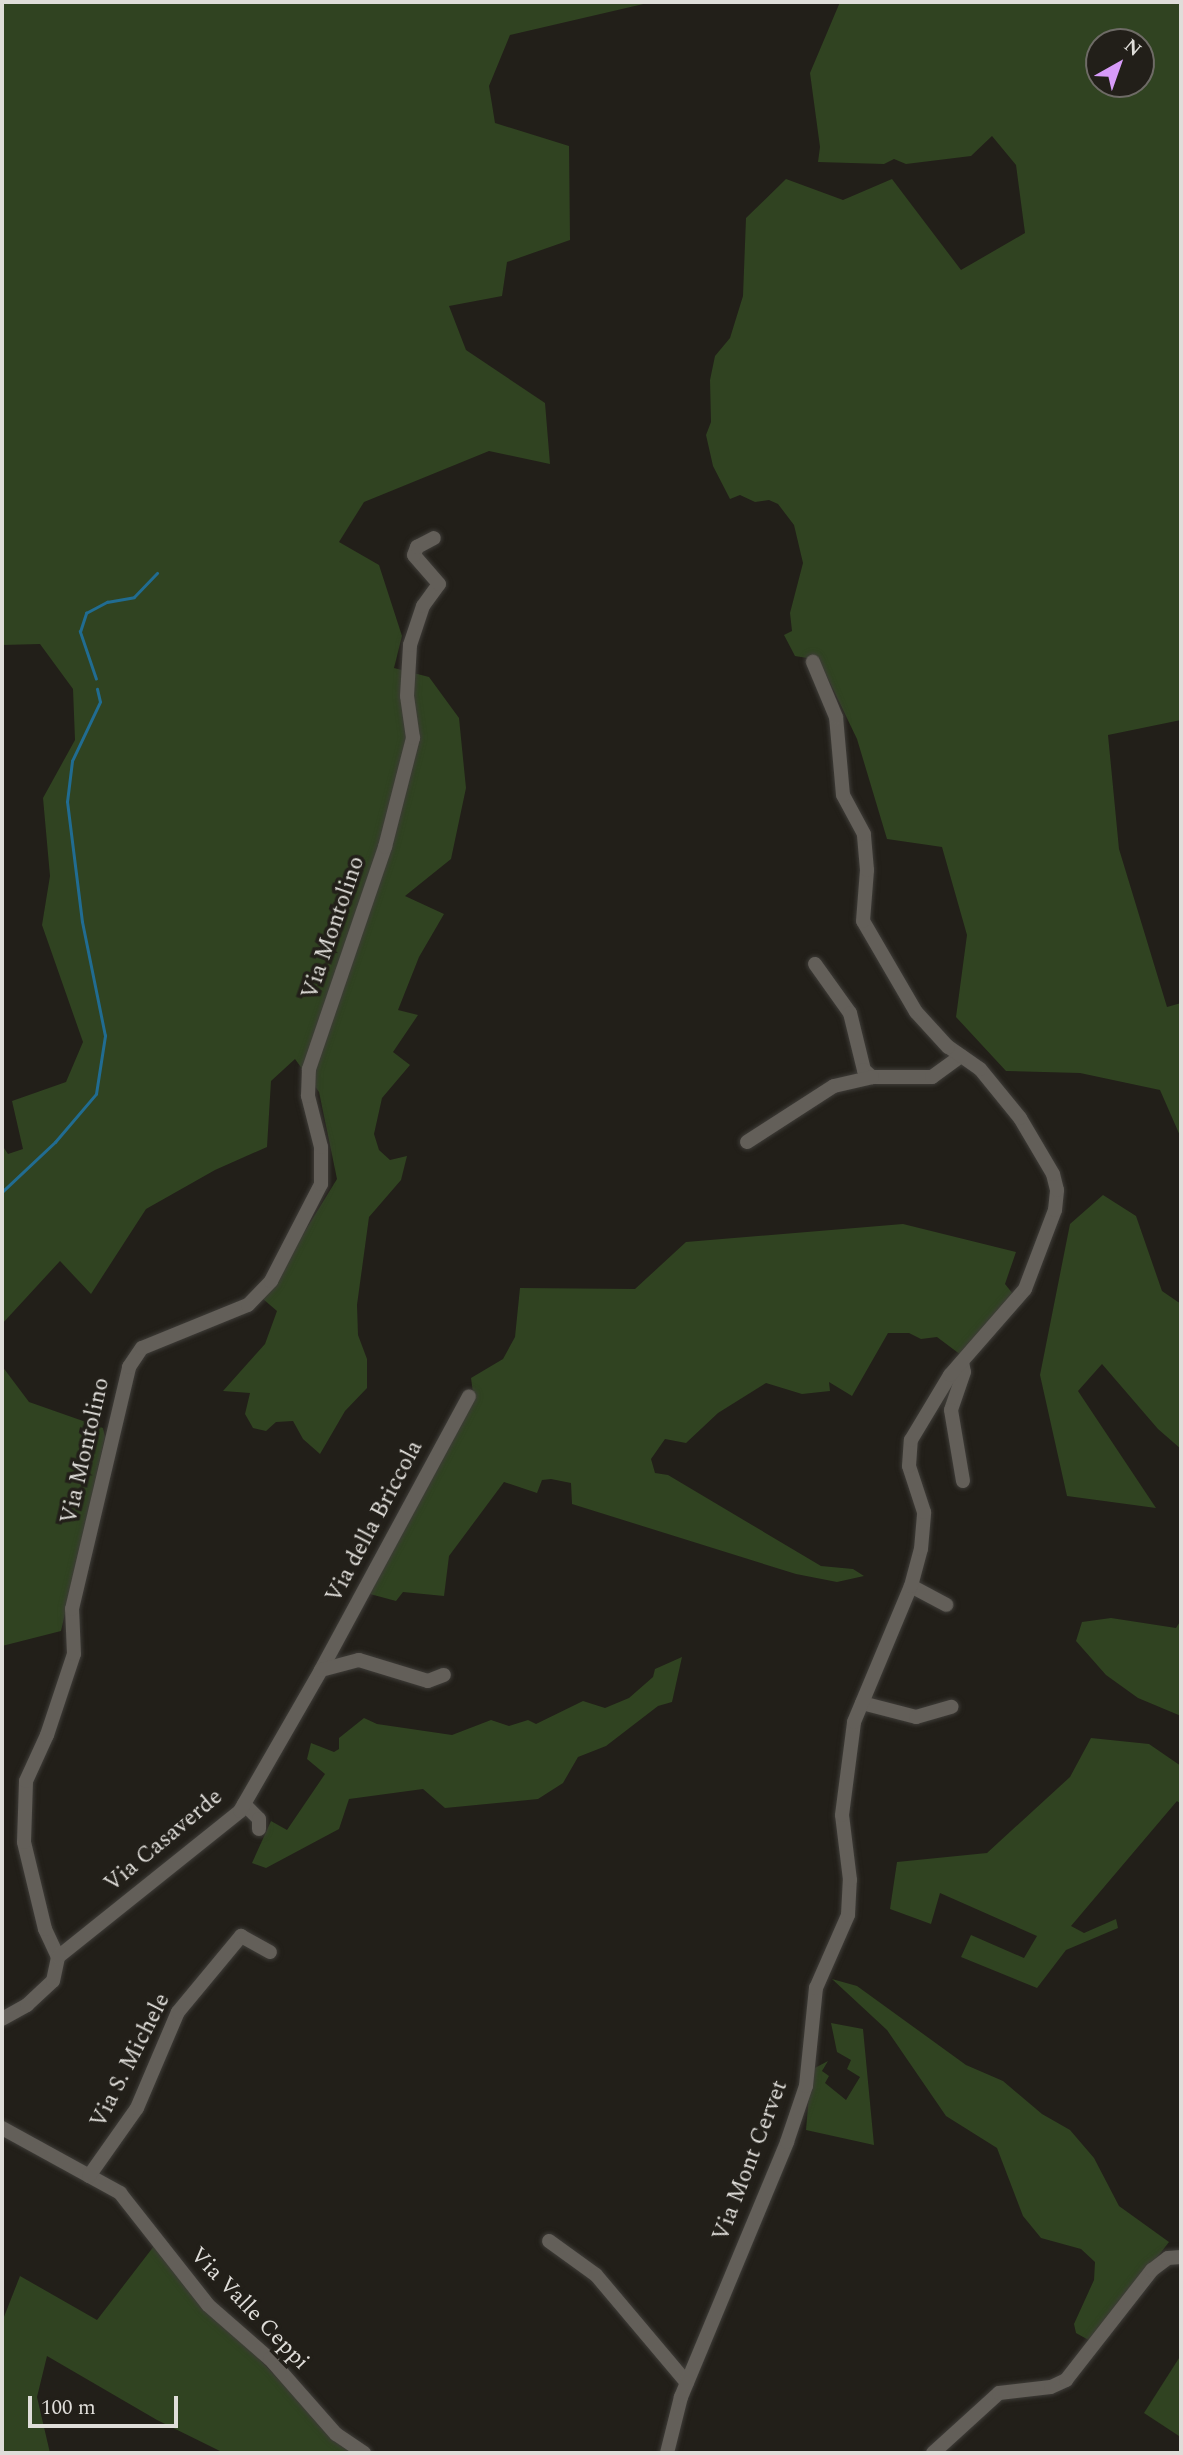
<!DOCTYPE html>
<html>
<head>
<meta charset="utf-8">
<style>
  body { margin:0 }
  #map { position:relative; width:1183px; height:2455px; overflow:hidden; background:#221f19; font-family:Spectral,serif }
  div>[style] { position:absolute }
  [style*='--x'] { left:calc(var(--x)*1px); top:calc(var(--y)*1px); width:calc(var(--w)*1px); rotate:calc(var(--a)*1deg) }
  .green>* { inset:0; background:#304321 }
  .stream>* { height:2.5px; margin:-1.25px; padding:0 1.25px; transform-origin:1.25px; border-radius:1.25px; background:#216c91 }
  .roads { filter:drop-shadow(0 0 2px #3e3c38) drop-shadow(0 0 2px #3e3c38) }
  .minor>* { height:14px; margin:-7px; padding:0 7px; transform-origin:7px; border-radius:7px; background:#635f59 }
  span { translate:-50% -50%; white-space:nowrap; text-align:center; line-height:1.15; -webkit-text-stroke:7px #221f19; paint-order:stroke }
  .street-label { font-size:23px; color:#dfddd9 }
  .frame { position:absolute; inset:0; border:4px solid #dfddd9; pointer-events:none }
  .north { position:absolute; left:1085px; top:28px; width:70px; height:70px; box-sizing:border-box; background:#221f19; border:2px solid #6e6b66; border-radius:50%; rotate:40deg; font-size:19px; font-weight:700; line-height:28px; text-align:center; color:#dfddd9 }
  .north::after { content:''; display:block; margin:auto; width:24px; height:32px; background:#d79bf9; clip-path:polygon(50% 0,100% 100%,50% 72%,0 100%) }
  .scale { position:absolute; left:28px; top:2396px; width:150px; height:32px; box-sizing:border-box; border:4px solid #dfddd9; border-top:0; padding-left:9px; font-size:21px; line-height:24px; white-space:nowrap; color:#dfddd9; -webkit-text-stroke:5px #221f19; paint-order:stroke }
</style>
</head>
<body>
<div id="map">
  <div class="green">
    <div style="clip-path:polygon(2px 2px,652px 2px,510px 35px,489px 86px,495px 123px,569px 146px,570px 240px,507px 262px,502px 296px,449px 306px,466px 350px,545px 403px,550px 464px,489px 451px,364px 502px,339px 542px,379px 565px,402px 636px,394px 668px,429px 677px,459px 718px,466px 788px,451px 859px,405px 896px,444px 914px,419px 957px,398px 1010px,418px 1015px,393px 1052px,410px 1065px,382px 1098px,374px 1134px,379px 1150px,390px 1160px,407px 1156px,401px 1180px,369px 1217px,357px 1305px,358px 1335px,367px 1359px,367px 1388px,345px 1411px,320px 1454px,303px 1439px,293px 1421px,276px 1422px,266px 1431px,253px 1428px,245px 1414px,250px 1393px,223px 1391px,265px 1344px,277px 1311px,263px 1299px,337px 1179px,319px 1092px,295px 1059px,271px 1081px,267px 1147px,215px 1170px,146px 1209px,91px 1294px,60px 1261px,2px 1324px,2px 1145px,8px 1154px,23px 1149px,12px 1101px,66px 1082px,83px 1042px,42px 925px,50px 876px,43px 798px,75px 740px,73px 689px,40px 644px,2px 645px)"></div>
    <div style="clip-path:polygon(evenodd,840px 2px,1181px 2px,1181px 720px,1108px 735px,1119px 849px,1167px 1007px,1181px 1003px,1181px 1138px,1160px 1090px,1080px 1073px,1006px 1071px,956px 1017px,967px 935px,942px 847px,887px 839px,857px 739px,819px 660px,795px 656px,784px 635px,792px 631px,790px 613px,803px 563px,794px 525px,778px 504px,769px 500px,755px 502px,740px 495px,730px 499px,713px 466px,706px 435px,711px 422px,710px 380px,715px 356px,730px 338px,743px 296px,746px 218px,786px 179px,843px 200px,892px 179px,961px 270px,1025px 233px,1016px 165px,992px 136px,971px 156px,906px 164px,894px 159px,884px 164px,818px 162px,820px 147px,810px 73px,840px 2px,1099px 42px,1141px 42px,1141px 84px,1099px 84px,1099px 42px)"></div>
    <div style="clip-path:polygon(1103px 1195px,1136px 1216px,1162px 1291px,1181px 1304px,1181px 1449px,1158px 1429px,1102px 1364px,1078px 1391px,1156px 1508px,1067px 1496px,1040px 1375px,1070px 1224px)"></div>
    <div style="clip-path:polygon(903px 1224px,1016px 1252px,1005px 1284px,1013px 1294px,961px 1355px,937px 1337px,921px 1339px,909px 1333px,888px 1333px,852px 1396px,829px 1382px,830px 1391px,802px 1394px,766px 1383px,718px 1413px,686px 1443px,665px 1439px,651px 1459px,655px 1473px,668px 1475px,821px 1566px,853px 1569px,864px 1576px,837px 1582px,796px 1574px,572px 1504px,571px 1483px,551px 1479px,542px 1480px,537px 1493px,504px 1482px,449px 1556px,444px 1596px,403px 1592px,396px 1601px,370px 1594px,473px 1393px,471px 1378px,503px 1359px,515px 1337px,520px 1288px,635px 1289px,686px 1242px)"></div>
    <div style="clip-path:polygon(2px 1366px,29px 1402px,103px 1428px,105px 1437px,61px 1631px,2px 1646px)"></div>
    <div style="clip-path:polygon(1111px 1618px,1176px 1628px,1181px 1620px,1181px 1716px,1138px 1698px,1106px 1675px,1076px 1641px,1082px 1622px)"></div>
    <div style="clip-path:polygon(682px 1657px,672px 1702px,658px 1706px,606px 1746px,578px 1757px,563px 1783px,538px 1799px,445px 1808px,423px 1789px,349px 1799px,339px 1829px,266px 1868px,252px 1863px,271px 1821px,287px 1830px,325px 1774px,307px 1759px,311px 1743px,334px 1752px,339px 1749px,339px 1738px,364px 1718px,377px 1724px,452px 1735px,491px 1720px,509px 1726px,528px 1720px,536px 1724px,583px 1701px,605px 1708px,629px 1698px,653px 1677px,655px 1669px)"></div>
    <div style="clip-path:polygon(1091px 1738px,1149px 1744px,1181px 1766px,1181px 1804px,1177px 1801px,1071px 1926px,1084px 1933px,1116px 1919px,1118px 1928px,1066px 1950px,1037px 1988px,961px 1957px,971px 1935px,1024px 1958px,1037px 1936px,940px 1893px,931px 1924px,890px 1909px,897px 1862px,987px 1853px,1070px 1777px)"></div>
    <div style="clip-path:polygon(832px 1979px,857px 1986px,966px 2065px,1003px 2081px,1042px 2114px,1070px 2130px,1094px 2158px,1119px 2206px,1169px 2242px,1092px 2342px,1076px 2333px,1074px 2324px,1094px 2280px,1095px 2262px,1081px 2249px,1041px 2238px,1023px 2216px,997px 2148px,946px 2116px,887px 2030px)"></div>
    <div style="clip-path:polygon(831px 2023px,863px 2029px,874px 2145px,806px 2130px,811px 2070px,828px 2061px,822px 2071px,829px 2076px,825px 2083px,846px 2100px,860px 2077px,847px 2069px,851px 2060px,837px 2052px)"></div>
    <div style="clip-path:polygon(154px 2246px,334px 2439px,352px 2453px,224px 2453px,157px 2420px,47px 2356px,37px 2397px,50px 2453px,2px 2453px,2px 2322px,20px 2276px,97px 2320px)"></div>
    <div style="clip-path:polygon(1181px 2355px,1181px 2433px,1179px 2436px,1144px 2413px)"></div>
  </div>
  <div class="stream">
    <div style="--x:96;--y:679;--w:50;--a:-108.8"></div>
    <div style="--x:80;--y:632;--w:20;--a:-72"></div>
    <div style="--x:86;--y:613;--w:24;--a:-28"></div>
    <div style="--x:107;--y:602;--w:27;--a:-10"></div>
    <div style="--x:134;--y:597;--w:33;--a:-46"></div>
    <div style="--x:2;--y:1192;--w:73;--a:-43.3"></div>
    <div style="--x:55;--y:1142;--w:63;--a:-49.5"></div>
    <div style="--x:96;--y:1094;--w:59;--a:-81.2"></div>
    <div style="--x:105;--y:1036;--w:116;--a:-101.4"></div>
    <div style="--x:82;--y:922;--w:121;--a:-97.1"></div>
    <div style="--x:67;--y:802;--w:41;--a:-83"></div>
    <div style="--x:72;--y:761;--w:65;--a:-64.6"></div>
    <div style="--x:100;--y:702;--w:13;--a:-103"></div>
  </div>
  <div class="roads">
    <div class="minor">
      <div style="--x:815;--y:964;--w:60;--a:54.5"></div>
      <div style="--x:850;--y:1013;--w:59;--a:76.2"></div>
      <div style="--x:864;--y:1070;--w:11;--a:41"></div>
      <div style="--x:872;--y:1077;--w:60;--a:0"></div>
      <div style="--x:932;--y:1077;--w:36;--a:-36"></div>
      <div style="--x:747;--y:1142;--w:103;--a:-32.8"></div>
      <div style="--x:834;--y:1086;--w:39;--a:-13"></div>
      <div style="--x:962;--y:1362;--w:10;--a:79"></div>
      <div style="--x:964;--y:1372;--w:40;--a:108.9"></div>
      <div style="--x:951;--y:1410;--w:72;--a:80.4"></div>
      <div style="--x:911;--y:1586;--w:40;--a:28"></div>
      <div style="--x:321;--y:1670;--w:311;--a:-61.6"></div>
      <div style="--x:862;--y:1703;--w:56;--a:14.5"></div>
      <div style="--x:916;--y:1717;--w:37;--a:-16"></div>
      <div style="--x:244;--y:1804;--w:21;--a:45"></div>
      <div style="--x:259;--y:1819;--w:10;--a:90"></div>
      <div style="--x:58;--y:1957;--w:31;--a:-115"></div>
      <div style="--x:45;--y:1929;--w:89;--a:-103.6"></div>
      <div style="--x:24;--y:1842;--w:61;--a:-88.1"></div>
      <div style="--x:26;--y:1781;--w:51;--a:-65.5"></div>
      <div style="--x:47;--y:1735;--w:85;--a:-71.6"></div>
      <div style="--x:74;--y:1654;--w:45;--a:-92.5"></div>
      <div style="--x:72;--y:1609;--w:249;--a:-76.7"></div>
      <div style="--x:129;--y:1367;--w:23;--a:-56"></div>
      <div style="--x:142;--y:1348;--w:114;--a:-22.1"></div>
      <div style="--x:248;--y:1305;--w:33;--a:-46"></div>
      <div style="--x:271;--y:1281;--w:109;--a:-62.7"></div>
      <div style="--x:321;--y:1184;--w:37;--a:-90"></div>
      <div style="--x:321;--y:1147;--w:53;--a:-104.3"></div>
      <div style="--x:308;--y:1096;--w:27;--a:-88"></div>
      <div style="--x:309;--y:1069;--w:235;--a:-71.1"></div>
      <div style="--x:385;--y:847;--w:113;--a:-75.6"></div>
      <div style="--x:413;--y:738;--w:42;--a:-98.1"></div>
      <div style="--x:407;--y:696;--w:51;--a:-86.6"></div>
      <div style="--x:410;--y:645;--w:41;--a:-71.6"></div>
      <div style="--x:423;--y:606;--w:27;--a:-54"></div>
      <div style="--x:439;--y:584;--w:38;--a:-131"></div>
      <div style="--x:414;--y:555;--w:9;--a:-69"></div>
      <div style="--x:417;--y:547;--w:19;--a:-28"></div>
      <div style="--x:2;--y:2019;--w:29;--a:-29"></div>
      <div style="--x:27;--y:2005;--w:35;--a:-43"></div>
      <div style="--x:53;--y:1981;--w:25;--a:-78"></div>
      <div style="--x:58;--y:1957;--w:233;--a:-38.7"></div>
      <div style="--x:240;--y:1811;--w:163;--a:-60.1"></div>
      <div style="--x:321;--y:1670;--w:39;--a:-15"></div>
      <div style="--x:359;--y:1660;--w:72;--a:16.9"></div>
      <div style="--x:428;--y:1681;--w:17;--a:-21"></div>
      <div style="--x:2;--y:2128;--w:135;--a:28.8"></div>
      <div style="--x:120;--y:2193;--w:142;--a:51.8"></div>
      <div style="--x:208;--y:2305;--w:82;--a:41.1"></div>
      <div style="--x:270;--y:2359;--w:100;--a:48.7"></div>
      <div style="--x:336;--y:2434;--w:34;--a:34"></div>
      <div style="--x:89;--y:2176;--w:83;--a:-54.8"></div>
      <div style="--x:137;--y:2108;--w:104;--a:-66.9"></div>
      <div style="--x:178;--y:2012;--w:99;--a:-50.3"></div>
      <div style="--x:241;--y:1936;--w:33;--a:29"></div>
      <div style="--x:549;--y:2241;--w:58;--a:35.9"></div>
      <div style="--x:596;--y:2275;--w:141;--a:49.9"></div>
      <div style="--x:667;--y:2453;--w:58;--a:-76"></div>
      <div style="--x:681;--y:2397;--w:276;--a:-67.4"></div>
      <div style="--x:787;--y:2142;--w:59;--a:-71.3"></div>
      <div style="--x:806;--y:2086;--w:99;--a:-84.2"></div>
      <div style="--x:816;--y:1988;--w:80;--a:-66.3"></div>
      <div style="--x:848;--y:1915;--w:35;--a:-87"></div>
      <div style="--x:850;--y:1880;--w:65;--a:-97"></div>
      <div style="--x:842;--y:1815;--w:94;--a:-82.6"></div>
      <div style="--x:854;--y:1722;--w:147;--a:-67.3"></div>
      <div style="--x:911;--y:1586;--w:38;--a:-75"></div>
      <div style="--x:921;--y:1549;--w:37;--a:-85"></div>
      <div style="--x:924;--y:1512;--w:48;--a:-108.1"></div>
      <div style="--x:909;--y:1466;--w:26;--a:-86"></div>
      <div style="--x:911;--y:1440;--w:76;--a:-59"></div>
      <div style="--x:950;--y:1375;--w:114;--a:-48.9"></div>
      <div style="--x:1025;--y:1289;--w:85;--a:-69.2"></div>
      <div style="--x:1055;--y:1210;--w:20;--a:-84"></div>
      <div style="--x:1057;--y:1190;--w:16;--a:-104"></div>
      <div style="--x:1053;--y:1174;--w:65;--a:-120.5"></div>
      <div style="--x:1020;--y:1118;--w:63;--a:-129.2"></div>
      <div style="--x:980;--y:1069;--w:39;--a:-145"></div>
      <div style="--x:948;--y:1047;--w:47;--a:-132.4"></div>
      <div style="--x:916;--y:1012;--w:105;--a:-120.2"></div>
      <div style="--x:863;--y:921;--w:51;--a:-85.5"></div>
      <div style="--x:867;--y:870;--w:36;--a:-95"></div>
      <div style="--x:864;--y:834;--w:44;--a:-118.3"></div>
      <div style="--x:843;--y:795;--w:78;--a:-95.1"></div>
      <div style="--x:836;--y:717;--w:60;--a:-112.7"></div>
      <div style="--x:933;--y:2453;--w:89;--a:-42.3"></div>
      <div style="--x:999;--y:2393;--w:52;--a:-6.6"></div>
      <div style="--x:1051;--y:2387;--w:17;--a:-25"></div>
      <div style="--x:1066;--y:2380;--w:140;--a:-52"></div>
      <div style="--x:1152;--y:2270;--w:20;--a:-37"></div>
      <div style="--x:1168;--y:2258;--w:13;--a:-4"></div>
    </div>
  </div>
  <div class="street-label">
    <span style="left:334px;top:928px;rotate:-71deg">Via Montolino</span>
    <span style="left:86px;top:1451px;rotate:-77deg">Via Montolino</span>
    <span style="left:375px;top:1522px;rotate:-62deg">Via della Briccola</span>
    <span style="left:164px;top:1841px;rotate:-40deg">Via Casaverde</span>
    <span style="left:131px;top:2061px;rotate:-63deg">Via S. Michele</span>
    <span style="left:751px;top:2161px;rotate:-69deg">Via Mont Cervet</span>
    <span style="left:249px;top:2309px;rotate:46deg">Via Valle Ceppi</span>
  </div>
  <div class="frame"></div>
  <div class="north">N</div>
  <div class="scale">100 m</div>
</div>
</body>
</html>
